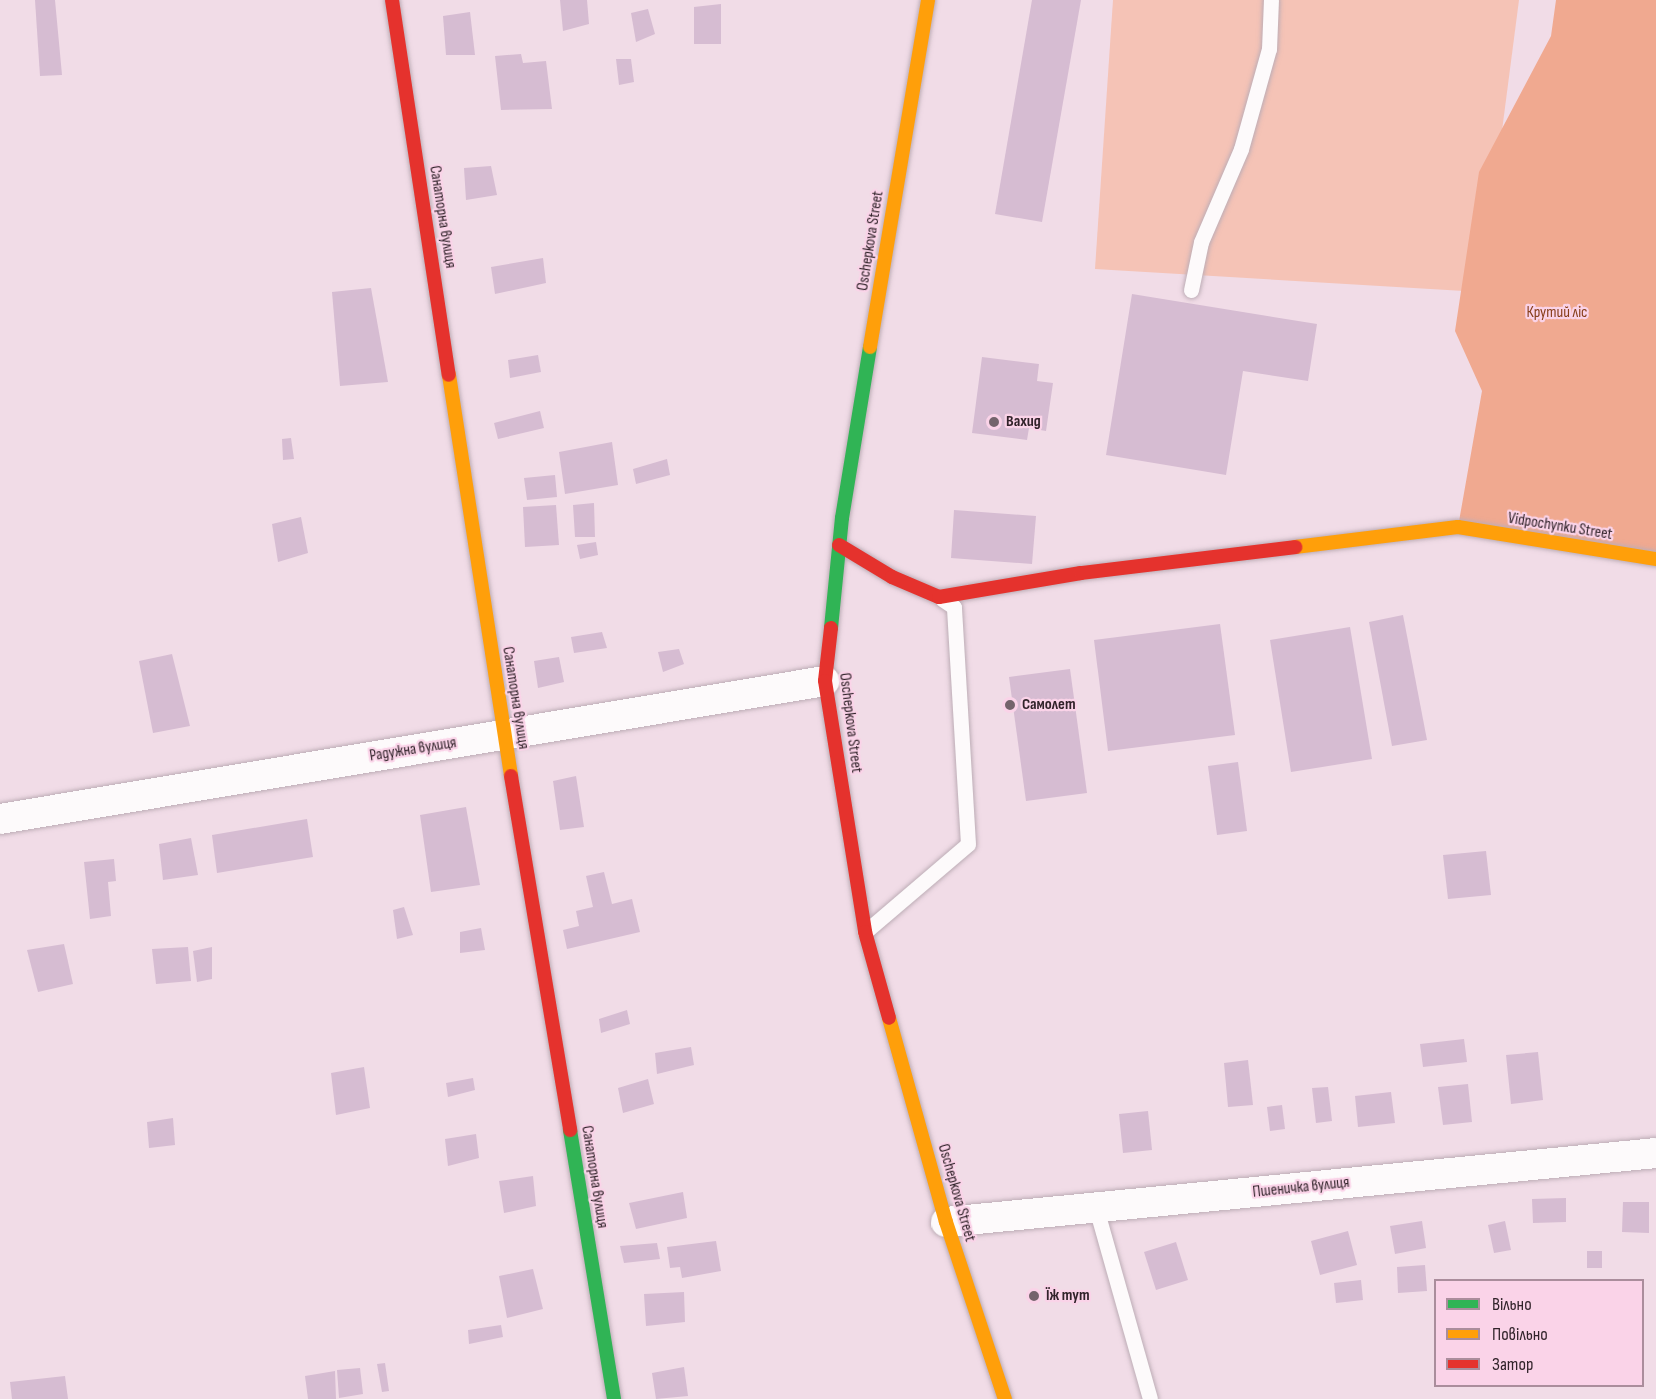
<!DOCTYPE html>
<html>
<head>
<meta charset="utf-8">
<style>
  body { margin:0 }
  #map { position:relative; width:1656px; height:1399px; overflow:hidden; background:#f1dce7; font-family:"Sofia Sans Condensed",sans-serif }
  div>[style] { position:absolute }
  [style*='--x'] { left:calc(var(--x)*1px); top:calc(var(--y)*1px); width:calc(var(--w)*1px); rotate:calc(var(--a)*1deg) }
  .green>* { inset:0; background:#f5c3b6 }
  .forest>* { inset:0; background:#f0a990 }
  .building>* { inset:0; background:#d6bcd2 }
  .roads { filter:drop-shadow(0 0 2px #bdadb6) drop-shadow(0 0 2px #bdadb6) }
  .lane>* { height:15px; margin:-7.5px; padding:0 7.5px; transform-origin:7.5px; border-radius:7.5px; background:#fdfafb }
  .street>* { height:30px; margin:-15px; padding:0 15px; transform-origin:15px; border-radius:15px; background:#fdfafb }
  .fast>* { height:14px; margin:-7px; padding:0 7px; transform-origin:7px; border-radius:7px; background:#30b455 }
  .slow>* { height:14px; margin:-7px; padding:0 7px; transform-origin:7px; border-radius:7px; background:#ff9f0a }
  .jam>* { height:14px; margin:-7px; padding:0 7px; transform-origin:7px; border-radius:7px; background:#e5322d }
  .dots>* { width:16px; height:16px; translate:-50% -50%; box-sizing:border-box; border:3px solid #fad3e8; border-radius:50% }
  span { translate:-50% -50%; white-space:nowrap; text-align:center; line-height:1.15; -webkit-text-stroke:4.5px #fad3e8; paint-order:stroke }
  .street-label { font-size:16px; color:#31232a }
  .park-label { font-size:16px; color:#873e19 }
  .poi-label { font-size:16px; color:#31232a; font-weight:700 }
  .left { translate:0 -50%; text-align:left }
  .legend { position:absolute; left:1434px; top:1279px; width:210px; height:108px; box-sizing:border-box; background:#fad3e8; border:2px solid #aa8d9c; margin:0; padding:8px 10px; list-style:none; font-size:18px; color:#31232a }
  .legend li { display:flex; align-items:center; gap:12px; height:30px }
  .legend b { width:30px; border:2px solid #aa8d9c }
</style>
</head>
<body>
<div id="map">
  <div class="green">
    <div style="clip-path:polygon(1113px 0,1519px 0,1481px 292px,1095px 269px)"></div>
  </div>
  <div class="forest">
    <div style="clip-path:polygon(1556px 0,1656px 0,1656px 552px,1458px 527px,1482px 391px,1455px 331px,1479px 172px,1551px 36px)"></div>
  </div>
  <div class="building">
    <div style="clip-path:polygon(35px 0,55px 0,62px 75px,40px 76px)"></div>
    <div style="clip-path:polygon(560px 0,587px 0,589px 24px,563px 31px)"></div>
    <div style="clip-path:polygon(1032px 0,1081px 0,1042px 222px,995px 214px)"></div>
    <div style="clip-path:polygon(721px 4px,721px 44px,694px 44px,694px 7px)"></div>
    <div style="clip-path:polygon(648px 9px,655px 34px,636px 42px,631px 13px)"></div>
    <div style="clip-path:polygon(470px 12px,475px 55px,446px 55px,443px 16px)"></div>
    <div style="clip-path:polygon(521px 54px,523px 63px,546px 61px,552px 109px,501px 110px,495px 56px)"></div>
    <div style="clip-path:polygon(616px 59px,631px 59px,634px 82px,619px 85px)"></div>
    <div style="clip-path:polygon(491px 166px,497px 195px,466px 200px,464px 168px)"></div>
    <div style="clip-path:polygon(543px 258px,546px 283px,495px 294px,491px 267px)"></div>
    <div style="clip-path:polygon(371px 288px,388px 382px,340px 386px,332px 292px)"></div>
    <div style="clip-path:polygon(1132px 294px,1317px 324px,1308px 381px,1243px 371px,1226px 475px,1106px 455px)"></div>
    <div style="clip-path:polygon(538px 355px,541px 372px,510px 378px,508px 360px)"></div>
    <div style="clip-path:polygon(982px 357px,1039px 364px,1037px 381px,1053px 383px,1046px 431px,1029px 428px,1027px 440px,972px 433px)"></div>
    <div style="clip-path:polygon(540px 411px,544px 428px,498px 439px,494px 423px)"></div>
    <div style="clip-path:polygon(291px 438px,294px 459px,283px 460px,282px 439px)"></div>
    <div style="clip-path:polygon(612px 442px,618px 485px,565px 494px,559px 452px)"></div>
    <div style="clip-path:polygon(667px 459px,670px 475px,636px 484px,633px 469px)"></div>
    <div style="clip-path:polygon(555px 475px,557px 497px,527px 500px,524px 478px)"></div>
    <div style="clip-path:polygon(594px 503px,595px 537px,575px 537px,573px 505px)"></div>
    <div style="clip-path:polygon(556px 505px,559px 545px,525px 547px,523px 507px)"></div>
    <div style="clip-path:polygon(954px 510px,1036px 516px,1032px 564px,951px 558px)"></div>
    <div style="clip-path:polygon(301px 517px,308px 553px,278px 562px,272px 524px)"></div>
    <div style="clip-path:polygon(596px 542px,598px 555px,580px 559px,577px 545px)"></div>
    <div style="clip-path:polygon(1403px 615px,1427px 740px,1392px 746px,1369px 622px)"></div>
    <div style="clip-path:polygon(1220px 624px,1235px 735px,1108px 751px,1094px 640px)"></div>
    <div style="clip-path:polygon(1350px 627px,1372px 759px,1291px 772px,1270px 640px)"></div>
    <div style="clip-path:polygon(602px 632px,607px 648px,574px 653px,571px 637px)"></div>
    <div style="clip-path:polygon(679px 649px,684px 664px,663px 672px,658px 652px)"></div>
    <div style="clip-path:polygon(172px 654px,190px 726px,153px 733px,139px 661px)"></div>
    <div style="clip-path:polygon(559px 657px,564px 682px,538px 688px,534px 661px)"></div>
    <div style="clip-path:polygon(1070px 669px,1087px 793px,1026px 801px,1009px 677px)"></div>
    <div style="clip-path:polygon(1238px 762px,1247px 831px,1217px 835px,1208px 766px)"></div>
    <div style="clip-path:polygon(576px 776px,584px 827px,560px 830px,553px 781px)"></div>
    <div style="clip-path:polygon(466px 807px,480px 885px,431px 892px,420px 815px)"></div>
    <div style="clip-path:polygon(307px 819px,313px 857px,217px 873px,212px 835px)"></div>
    <div style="clip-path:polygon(191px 838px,198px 875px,163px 880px,159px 844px)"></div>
    <div style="clip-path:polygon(1486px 851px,1491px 895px,1448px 899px,1443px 855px)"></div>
    <div style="clip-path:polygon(114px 859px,116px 881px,108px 882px,111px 916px,90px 919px,84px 862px)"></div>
    <div style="clip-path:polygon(604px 872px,612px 904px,632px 899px,640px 932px,567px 949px,563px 930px,579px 926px,576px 911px,593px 907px,586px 876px)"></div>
    <div style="clip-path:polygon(404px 907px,413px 935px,397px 939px,393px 910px)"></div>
    <div style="clip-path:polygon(481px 928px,485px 950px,460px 953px,460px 932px)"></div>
    <div style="clip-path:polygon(64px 944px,73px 984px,38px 992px,27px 950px)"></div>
    <div style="clip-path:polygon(188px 947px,191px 981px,156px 984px,152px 949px)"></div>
    <div style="clip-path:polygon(212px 947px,212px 979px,197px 982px,193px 951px)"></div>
    <div style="clip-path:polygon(627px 1010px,630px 1024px,601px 1033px,599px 1019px)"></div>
    <div style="clip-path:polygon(1464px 1039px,1467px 1062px,1423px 1067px,1420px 1044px)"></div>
    <div style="clip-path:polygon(691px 1047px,694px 1065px,657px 1074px,655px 1053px)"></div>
    <div style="clip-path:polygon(1538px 1052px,1543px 1100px,1511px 1104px,1506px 1055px)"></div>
    <div style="clip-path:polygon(1248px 1060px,1253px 1105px,1228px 1107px,1224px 1063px)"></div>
    <div style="clip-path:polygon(364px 1067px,370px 1108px,336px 1115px,331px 1073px)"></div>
    <div style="clip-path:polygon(473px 1078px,475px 1090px,448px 1097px,446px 1083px)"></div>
    <div style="clip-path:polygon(648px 1079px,654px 1104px,623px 1113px,618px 1088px)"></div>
    <div style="clip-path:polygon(1468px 1084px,1472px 1122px,1443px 1125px,1438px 1087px)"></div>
    <div style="clip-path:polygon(1328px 1087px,1332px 1121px,1316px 1123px,1312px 1088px)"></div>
    <div style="clip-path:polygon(1391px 1092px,1395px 1123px,1358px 1127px,1355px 1096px)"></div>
    <div style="clip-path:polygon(1282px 1105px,1285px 1129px,1270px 1131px,1267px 1107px)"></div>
    <div style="clip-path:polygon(1148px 1111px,1152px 1150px,1123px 1153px,1119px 1114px)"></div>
    <div style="clip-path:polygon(173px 1118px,175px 1145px,149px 1148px,147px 1122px)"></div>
    <div style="clip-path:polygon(476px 1134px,479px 1158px,448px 1166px,445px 1139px)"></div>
    <div style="clip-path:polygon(533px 1176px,536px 1206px,504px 1213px,499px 1181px)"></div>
    <div style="clip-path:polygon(683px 1192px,687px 1218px,636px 1229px,629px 1203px)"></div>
    <div style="clip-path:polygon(1566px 1198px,1566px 1222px,1533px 1223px,1532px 1199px)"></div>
    <div style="clip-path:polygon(1623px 1202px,1649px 1202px,1649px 1233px,1622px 1232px)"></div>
    <div style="clip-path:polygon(1422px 1221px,1426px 1248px,1395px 1254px,1390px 1226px)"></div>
    <div style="clip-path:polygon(1505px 1221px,1511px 1250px,1494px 1253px,1488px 1225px)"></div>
    <div style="clip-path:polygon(1348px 1231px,1357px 1265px,1320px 1275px,1311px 1241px)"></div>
    <div style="clip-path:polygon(716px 1241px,721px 1271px,682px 1278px,680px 1267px,670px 1268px,667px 1247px)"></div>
    <div style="clip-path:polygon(1176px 1242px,1188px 1280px,1156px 1290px,1144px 1252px)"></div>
    <div style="clip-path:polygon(657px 1243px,660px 1259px,624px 1263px,620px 1246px)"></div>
    <div style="clip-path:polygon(1587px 1251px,1602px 1251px,1602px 1268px,1587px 1268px)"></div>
    <div style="clip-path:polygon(1425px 1265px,1427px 1291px,1398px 1293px,1397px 1267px)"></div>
    <div style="clip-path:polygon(533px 1269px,543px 1309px,507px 1318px,499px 1276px)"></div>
    <div style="clip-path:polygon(1361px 1280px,1363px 1300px,1336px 1303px,1334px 1283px)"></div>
    <div style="clip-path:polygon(684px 1292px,685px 1322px,646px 1326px,644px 1294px)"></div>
    <div style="clip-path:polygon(501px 1325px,503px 1337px,469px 1344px,468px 1330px)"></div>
    <div style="clip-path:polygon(385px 1363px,389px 1391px,382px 1392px,377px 1364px)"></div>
    <div style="clip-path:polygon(684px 1367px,688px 1396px,656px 1399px,652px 1373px)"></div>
    <div style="clip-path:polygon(360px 1368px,363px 1394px,339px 1398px,337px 1370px)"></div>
    <div style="clip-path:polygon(335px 1371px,336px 1399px,308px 1399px,305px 1376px)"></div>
    <div style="clip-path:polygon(65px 1376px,68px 1399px,12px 1399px,10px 1382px)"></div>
  </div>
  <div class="roads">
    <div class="lane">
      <div style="--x:1191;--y:290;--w:49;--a:-78.2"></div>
      <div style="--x:1201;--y:242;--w:101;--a:-66.7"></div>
      <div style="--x:1241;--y:149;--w:104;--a:-74.4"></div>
      <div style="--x:1269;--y:49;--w:49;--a:-87.7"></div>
      <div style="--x:865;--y:932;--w:135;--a:-40.5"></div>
      <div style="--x:968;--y:844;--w:237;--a:-93.4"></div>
      <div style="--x:954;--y:607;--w:14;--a:-146"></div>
      <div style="--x:1096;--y:1208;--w:198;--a:74.2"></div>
    </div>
    <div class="street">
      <div style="--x:0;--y:819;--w:836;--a:-9.5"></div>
      <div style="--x:946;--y:1222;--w:713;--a:-5.55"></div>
    </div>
    <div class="fast">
      <div style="--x:831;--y:628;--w:111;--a:-84.3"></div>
      <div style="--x:842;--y:518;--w:173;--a:-80.7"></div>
      <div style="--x:570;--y:1130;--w:273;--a:80.7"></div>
    </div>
    <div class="slow">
      <div style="--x:870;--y:347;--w:352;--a:-80.5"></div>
      <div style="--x:449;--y:375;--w:406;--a:81.2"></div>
      <div style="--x:1295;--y:547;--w:164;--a:-7"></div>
      <div style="--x:1458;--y:527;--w:201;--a:9.2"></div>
      <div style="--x:889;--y:1018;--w:212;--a:74.4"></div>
      <div style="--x:946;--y:1222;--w:187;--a:71.6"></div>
    </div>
    <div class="jam">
      <div style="--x:392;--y:0;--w:379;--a:81.4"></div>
      <div style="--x:839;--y:545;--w:62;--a:31.1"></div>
      <div style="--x:892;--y:577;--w:51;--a:23.1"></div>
      <div style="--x:939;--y:597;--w:144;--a:-9.6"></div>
      <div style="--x:1081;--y:573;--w:216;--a:-6.9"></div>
      <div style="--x:831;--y:628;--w:53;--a:96.5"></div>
      <div style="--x:825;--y:681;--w:254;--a:80.9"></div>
      <div style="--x:865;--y:932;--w:89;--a:74.4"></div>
      <div style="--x:511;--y:776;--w:359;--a:80.5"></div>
    </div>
  </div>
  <div class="dots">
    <div style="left:994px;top:422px;background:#74646c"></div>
    <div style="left:1010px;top:705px;background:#74646c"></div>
    <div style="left:1034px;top:1296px;background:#74646c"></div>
  </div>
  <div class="street-label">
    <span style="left:442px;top:217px;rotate:81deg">Санаторна вулиця</span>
    <span style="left:871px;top:241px;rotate:-81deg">Oschepkova Street</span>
    <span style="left:1560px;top:527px;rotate:9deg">Vidpochynku Street</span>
    <span style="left:515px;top:698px;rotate:81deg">Санаторна вулиця</span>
    <span style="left:850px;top:723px;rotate:83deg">Oschepkova Street</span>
    <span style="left:413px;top:750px;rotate:-9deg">Радужна вулиця</span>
    <span style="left:594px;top:1177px;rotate:81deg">Санаторна вулиця</span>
    <span style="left:1301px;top:1188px;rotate:-6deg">Пшеничка вулиця</span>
    <span style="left:956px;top:1193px;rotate:74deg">Oschepkova Street</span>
  </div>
  <div class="park-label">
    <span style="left:1557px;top:313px">Крутий ліс</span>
  </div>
  <div class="poi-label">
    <span class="left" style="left:1006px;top:422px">Вахид</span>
    <span class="left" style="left:1022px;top:705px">Самолет</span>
    <span class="left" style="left:1046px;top:1296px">Їж тут</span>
  </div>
  <ul class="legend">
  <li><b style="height:8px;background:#30b455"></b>Вільно</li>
  <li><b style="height:8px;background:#ff9f0a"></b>Повільно</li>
  <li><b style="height:8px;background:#e5322d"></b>Затор</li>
  </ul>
</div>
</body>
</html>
